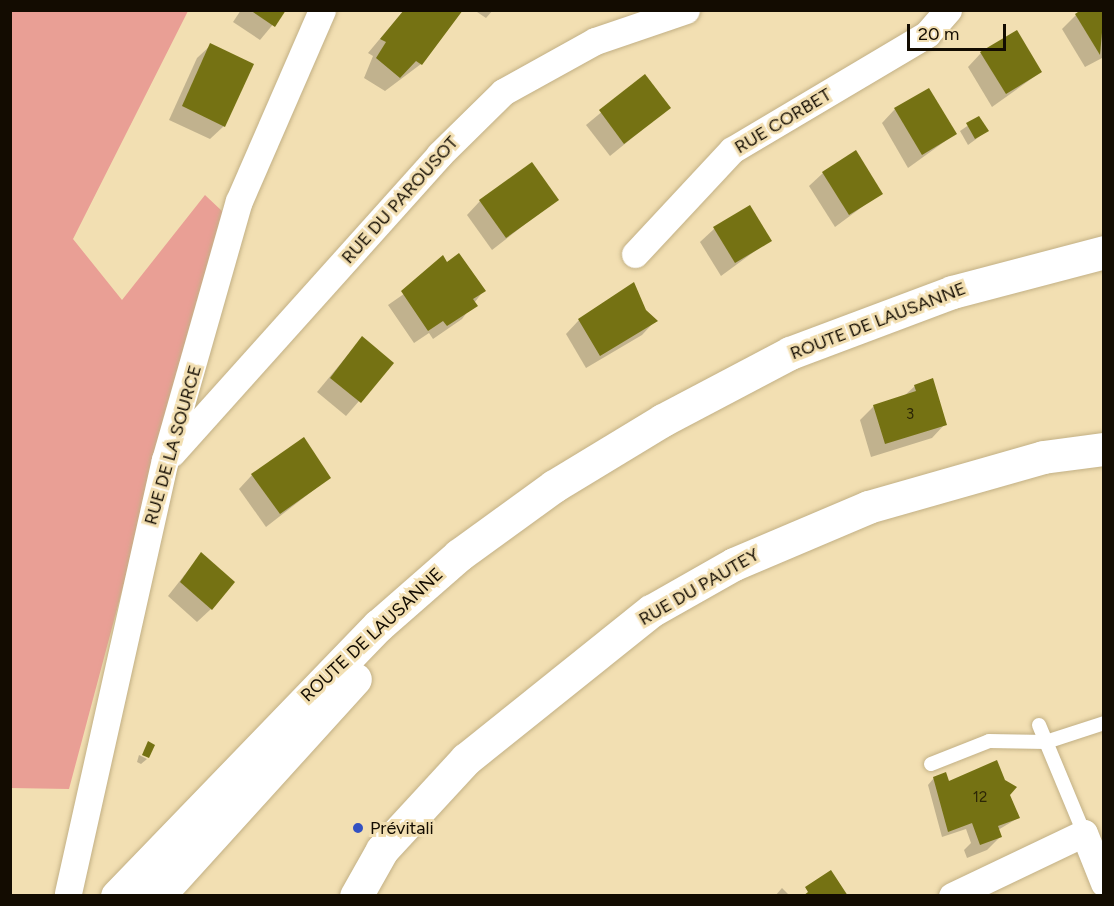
<!DOCTYPE html>
<html>
<head>
<meta charset="utf-8">
<style>
  body { margin:0 }
  #map { position:relative; width:1114px; height:906px; overflow:hidden; background:#f2dfb2; font-family:Figtree,sans-serif }
  div>[style] { position:absolute }
  [style*='--x'] { left:calc(var(--x)*1px); top:calc(var(--y)*1px); width:calc(var(--w)*1px); rotate:calc(var(--a)*1deg) }
  .green>* { inset:0; background:#e99f95 }
  .shadow>* { inset:0; background:#0003 }
  .building>* { inset:0; background:#757213 }
  .roads { filter:drop-shadow(0 0 2px #c2b085) drop-shadow(0 0 2px #c2b085) }
  .lane>* { height:14px; margin:-7px; padding:0 7px; transform-origin:7px; border-radius:7px; background:#fff }
  .street>* { height:27px; margin:-13.5px; padding:0 13.5px; transform-origin:13.5px; border-radius:13.5px; background:#fff }
  .secondary>* { height:33px; margin:-16.5px; padding:0 16.5px; transform-origin:16.5px; border-radius:16.5px; background:#fff }
  .dots>* { width:16px; height:16px; translate:-50% -50%; box-sizing:border-box; border:3px solid #f2dfb2; border-radius:50% }
  span { translate:-50% -50%; white-space:nowrap; text-align:center; line-height:1.15; -webkit-text-stroke:6px #f2dfb2; paint-order:stroke }
  .number-label { font-size:15px; color:#2c2606 }
  .number-label span { -webkit-text-stroke-width:0 }
  .street-label { font-size:18px; color:#130c01 }
  .poi-label { font-size:18px; color:#130c01 }
  .left { translate:0 -50%; text-align:left }
  .frame { position:absolute; inset:0; border:12px solid #130c01; pointer-events:none }
  .scale { position:absolute; left:907px; top:24px; width:99px; height:27px; box-sizing:border-box; border:3px solid #130c01; border-top:0; padding-left:8px; font-size:18px; line-height:21px; white-space:nowrap; color:#130c01; -webkit-text-stroke:4px #f2dfb2; paint-order:stroke }
</style>
</head>
<body>
<div id="map">
  <div class="green">
    <div style="clip-path:polygon(11px 11px,188px 11px,73px 239px,122px 300px,205px 195px,223px 212px,69px 789px,11px 788px)"></div>
  </div>
  <div class="shadow">
    <div style="clip-path:polygon(241px 10px,285px 10px,260px 40px,233px 22px)"></div>
    <div style="clip-path:polygon(404px 10px,461px 10px,421px 64px,385px 91px,364px 78px,373px 56px,368px 53px)"></div>
    <div style="clip-path:polygon(474px 10px,493px 10px,486px 18px)"></div>
    <div style="clip-path:polygon(1104px 10px,1104px 57px,1085px 67px,1062px 29px,1076px 15px)"></div>
    <div style="clip-path:polygon(211px 45px,224px 126px,210px 139px,169px 120px,197px 58px)"></div>
    <div style="clip-path:polygon(981px 53px,1041px 72px,992px 107px,968px 67px)"></div>
    <div style="clip-path:polygon(645px 76px,669px 108px,610px 156px,586px 125px)"></div>
    <div style="clip-path:polygon(895px 109px,955px 134px,908px 168px,882px 123px)"></div>
    <div style="clip-path:polygon(979px 118px,987px 131px,968px 145px,960px 131px)"></div>
    <div style="clip-path:polygon(823px 173px,881px 193px,835px 227px,809px 186px)"></div>
    <div style="clip-path:polygon(557px 199px,492px 250px,467px 215px,480px 201px)"></div>
    <div style="clip-path:polygon(714px 229px,770px 240px,721px 276px,700px 242px)"></div>
    <div style="clip-path:polygon(447px 264px,484px 290px,462px 319px,433px 339px,429px 333px,414px 343px,388px 305px)"></div>
    <div style="clip-path:polygon(645px 311px,655px 321px,642px 335px,586px 368px,566px 334px,579px 320px)"></div>
    <div style="clip-path:polygon(362px 338px,392px 363px,346px 416px,317px 392px)"></div>
    <div style="clip-path:polygon(915px 386px,945px 424px,932px 438px,871px 457px,860px 420px,874px 406px,904px 396px)"></div>
    <div style="clip-path:polygon(252px 475px,329px 478px,266px 527px,239px 489px)"></div>
    <div style="clip-path:polygon(201px 554px,211px 609px,197px 622px,168px 596px)"></div>
    <div style="clip-path:polygon(139px 755px,147px 759px,141px 764px,137px 762px)"></div>
    <div style="clip-path:polygon(934px 778px,949px 783px,1018px 818px,998px 830px,1000px 837px,987px 850px,967px 858px,964px 850px,971px 843px,966px 829px,942px 837px,928px 785px)"></div>
    <div style="clip-path:polygon(782px 888px,790px 896px,775px 896px)"></div>
  </div>
  <div class="building">
    <div style="clip-path:polygon(250px 10px,286px 10px,275px 27px)"></div>
    <div style="clip-path:polygon(404px 10px,463px 10px,422px 65px,416px 61px,400px 78px,376px 58px,386px 42px,380px 39px)"></div>
    <div style="clip-path:polygon(1081px 10px,1104px 10px,1100px 55px,1075px 14px)"></div>
    <div style="clip-path:polygon(1017px 30px,1042px 72px,1006px 94px,980px 52px)"></div>
    <div style="clip-path:polygon(210px 43px,254px 64px,225px 127px,182px 106px)"></div>
    <div style="clip-path:polygon(645px 74px,671px 108px,624px 144px,599px 110px)"></div>
    <div style="clip-path:polygon(929px 88px,957px 134px,922px 155px,894px 108px)"></div>
    <div style="clip-path:polygon(979px 116px,989px 131px,975px 139px,966px 123px)"></div>
    <div style="clip-path:polygon(856px 150px,883px 194px,849px 215px,822px 172px)"></div>
    <div style="clip-path:polygon(532px 162px,559px 200px,506px 238px,479px 200px)"></div>
    <div style="clip-path:polygon(750px 205px,772px 241px,735px 263px,713px 227px)"></div>
    <div style="clip-path:polygon(459px 253px,486px 291px,473px 299px,478px 306px,447px 326px,443px 321px,428px 331px,401px 291px,443px 255px,447px 262px)"></div>
    <div style="clip-path:polygon(634px 282px,646px 310px,658px 321px,600px 356px,578px 319px)"></div>
    <div style="clip-path:polygon(362px 336px,394px 363px,361px 403px,330px 378px)"></div>
    <div style="clip-path:polygon(933px 378px,947px 425px,885px 444px,873px 405px,916px 391px,914px 385px)"></div>
    <div style="clip-path:polygon(304px 437px,331px 478px,280px 514px,251px 474px)"></div>
    <div style="clip-path:polygon(201px 552px,235px 582px,212px 610px,180px 582px)"></div>
    <div style="clip-path:polygon(148px 741px,155px 745px,149px 758px,142px 755px)"></div>
    <div style="clip-path:polygon(997px 760px,1005px 780px,1017px 787px,1010px 795px,1020px 818px,998px 826px,1002px 837px,980px 845px,972px 823px,948px 832px,933px 777px,946px 772px,949px 781px)"></div>
    <div style="clip-path:polygon(831px 870px,848px 896px,803px 896px,808px 892px,805px 887px)"></div>
  </div>
  <div class="roads">
    <div class="lane">
      <div style="--x:1039;--y:725;--w:117;--a:67.4"></div>
      <div style="--x:931;--y:764;--w:62;--a:-21.6"></div>
      <div style="--x:989;--y:741;--w:57;--a:1"></div>
      <div style="--x:1046;--y:742;--w:61;--a:-18.1"></div>
    </div>
    <div class="street">
      <div style="--x:635;--y:254;--w:142;--a:-47"></div>
      <div style="--x:732;--y:150;--w:227;--a:-30.7"></div>
      <div style="--x:927;--y:34;--w:32;--a:-49"></div>
      <div style="--x:172;--y:453;--w:400;--a:-48.1"></div>
      <div style="--x:439;--y:155;--w:90;--a:-44.5"></div>
      <div style="--x:503;--y:92;--w:105;--a:-29"></div>
      <div style="--x:595;--y:41;--w:96;--a:-18.8"></div>
      <div style="--x:68;--y:893;--w:444;--a:-77.4"></div>
      <div style="--x:165;--y:460;--w:269;--a:-74.1"></div>
      <div style="--x:239;--y:201;--w:208;--a:-66.5"></div>
      <div style="--x:952;--y:896;--w:146;--a:-25.5"></div>
      <div style="--x:1084;--y:833;--w:54;--a:68.2"></div>
    </div>
    <div class="secondary">
      <div style="--x:117;--y:896;--w:377;--a:-46"></div>
      <div style="--x:379;--y:625;--w:106;--a:-41.2"></div>
      <div style="--x:459;--y:555;--w:117;--a:-36"></div>
      <div style="--x:554;--y:486;--w:127;--a:-31.2"></div>
      <div style="--x:663;--y:420;--w:144;--a:-27.8"></div>
      <div style="--x:790;--y:353;--w:173;--a:-20.6"></div>
      <div style="--x:952;--y:292;--w:157;--a:-14.7"></div>
      <div style="--x:158;--y:896;--w:293;--a:-47.8"></div>
      <div style="--x:356;--y:896;--w:53;--a:-60.5"></div>
      <div style="--x:382;--y:850;--w:124;--a:-47.3"></div>
      <div style="--x:466;--y:759;--w:237;--a:-38.7"></div>
      <div style="--x:651;--y:611;--w:95;--a:-29.5"></div>
      <div style="--x:734;--y:564;--w:146;--a:-23"></div>
      <div style="--x:868;--y:507;--w:182;--a:-15.9"></div>
      <div style="--x:1043;--y:457;--w:62;--a:-7.5"></div>
    </div>
  </div>
  <div class="dots">
    <div style="left:358px;top:828px;background:#3351c2"></div>
  </div>
  <div class="number-label">
    <span style="left:910px;top:415px">3</span>
    <span style="left:980px;top:798px">12</span>
  </div>
  <div class="street-label">
    <span style="left:783px;top:121px;rotate:-31deg">RUE CORBET</span>
    <span style="left:400px;top:200px;rotate:-48deg">RUE DU PAROUSOT</span>
    <span style="left:878px;top:321px;rotate:-21deg">ROUTE DE LAUSANNE</span>
    <span style="left:173px;top:445px;rotate:-74deg">RUE DE LA SOURCE</span>
    <span style="left:699px;top:587px;rotate:-30deg">RUE DU PAUTEY</span>
    <span style="left:372px;top:635px;rotate:-43deg">ROUTE DE LAUSANNE</span>
  </div>
  <div class="poi-label">
    <span class="left" style="left:370px;top:828px">Prévitali</span>
  </div>
  <div class="frame"></div>
  <div class="scale">20 m</div>
</div>
</body>
</html>
